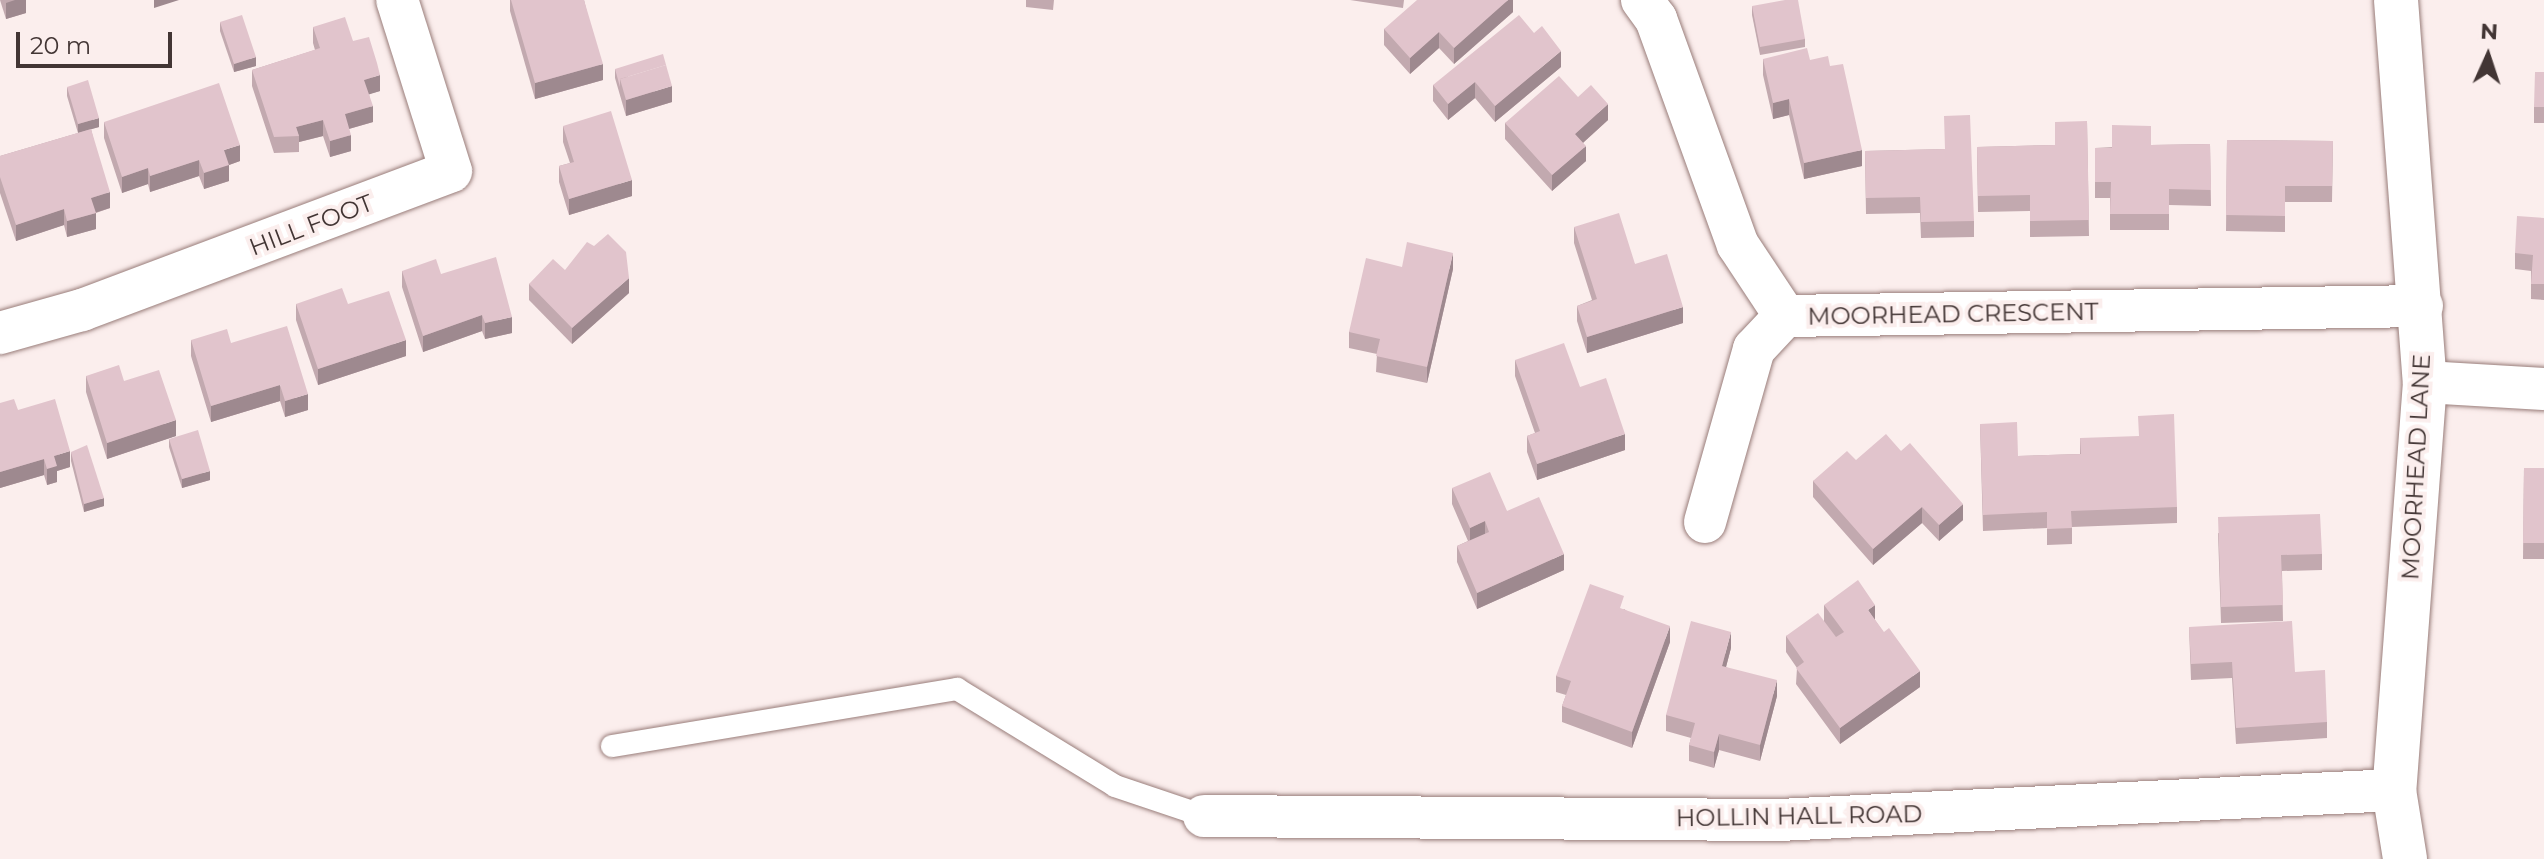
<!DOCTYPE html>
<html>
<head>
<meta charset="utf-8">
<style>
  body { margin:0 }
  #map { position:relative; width:2544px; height:859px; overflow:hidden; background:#fbeeed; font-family:Montserrat,sans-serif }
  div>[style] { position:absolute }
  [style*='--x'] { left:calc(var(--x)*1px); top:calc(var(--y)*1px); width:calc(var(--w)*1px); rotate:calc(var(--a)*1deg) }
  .roads { filter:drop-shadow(0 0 2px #997d7a) drop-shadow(0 0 2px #997d7a) }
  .lane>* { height:22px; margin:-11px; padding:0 11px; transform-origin:11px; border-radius:11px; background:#fff }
  .street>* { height:42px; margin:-21px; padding:0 21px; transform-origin:21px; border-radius:21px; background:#fff }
  .secondary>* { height:44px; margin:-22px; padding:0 22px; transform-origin:22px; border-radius:22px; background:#fff }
  .wall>* { inset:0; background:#c2a9af }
  .shaded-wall>* { inset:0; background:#9e898f }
  .building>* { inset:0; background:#e1c4cc }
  span { translate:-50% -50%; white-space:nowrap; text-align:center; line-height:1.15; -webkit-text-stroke:8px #fbeeed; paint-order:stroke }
  .street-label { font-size:24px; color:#423534 }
  .north { position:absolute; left:2448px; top:16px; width:80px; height:80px; -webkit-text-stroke:6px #fbeeed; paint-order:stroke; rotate:3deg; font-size:22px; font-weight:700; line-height:32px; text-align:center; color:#423534 }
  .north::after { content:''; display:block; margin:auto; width:28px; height:36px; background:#423534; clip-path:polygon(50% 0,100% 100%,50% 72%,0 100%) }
  .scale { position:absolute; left:16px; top:32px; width:156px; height:36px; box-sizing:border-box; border:4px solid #423534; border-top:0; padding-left:10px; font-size:24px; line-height:28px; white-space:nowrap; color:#423534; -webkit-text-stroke:6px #fbeeed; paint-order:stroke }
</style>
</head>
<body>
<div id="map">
  <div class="roads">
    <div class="lane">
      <div style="--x:612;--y:746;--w:350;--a:-9.4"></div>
      <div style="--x:957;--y:689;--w:185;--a:31.5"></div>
      <div style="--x:1115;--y:786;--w:94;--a:18.6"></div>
    </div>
    <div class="street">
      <div style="--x:1642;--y:0;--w:24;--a:54"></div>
      <div style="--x:1656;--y:19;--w:240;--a:70.1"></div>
      <div style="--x:1738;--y:245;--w:85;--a:56.5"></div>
      <div style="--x:1785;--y:316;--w:637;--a:-0.9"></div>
      <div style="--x:0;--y:333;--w:85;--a:-15.7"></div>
      <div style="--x:82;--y:310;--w:394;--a:-20.6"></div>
      <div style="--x:451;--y:171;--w:179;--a:-107.5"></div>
      <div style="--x:2425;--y:382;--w:119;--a:3.4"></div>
      <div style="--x:1705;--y:522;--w:180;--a:-74.2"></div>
      <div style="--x:1754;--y:349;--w:45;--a:-46.8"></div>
      <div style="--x:1204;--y:816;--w:575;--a:0.4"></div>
      <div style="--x:1779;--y:820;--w:616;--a:-2.79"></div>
    </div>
    <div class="secondary">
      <div style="--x:2396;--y:0;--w:383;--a:85.7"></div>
      <div style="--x:2425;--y:382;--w:409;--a:94.3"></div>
      <div style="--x:2394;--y:790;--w:70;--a:80.9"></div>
    </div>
  </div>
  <div class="wall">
    <div style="clip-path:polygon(0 0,26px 0,26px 13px,6px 19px)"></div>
    <div style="clip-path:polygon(510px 0,584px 0,603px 80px,535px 99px,510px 11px)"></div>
    <div style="clip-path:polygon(1026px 0,1054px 0,1053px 10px,1026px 7px)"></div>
    <div style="clip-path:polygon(1350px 0,1404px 0,1403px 8px)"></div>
    <div style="clip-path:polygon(1513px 0,1513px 12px,1454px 64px,1439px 48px,1410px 74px,1384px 45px,1384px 29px)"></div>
    <div style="clip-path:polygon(1752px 6px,1805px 39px,1805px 47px,1760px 55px,1752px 15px)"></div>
    <div style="clip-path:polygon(220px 22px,256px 66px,234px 72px,220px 31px)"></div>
    <div style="clip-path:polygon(313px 27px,353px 41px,380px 91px,369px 94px,373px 122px,349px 129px,351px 151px,330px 157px,323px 136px,299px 142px,299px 152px,274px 153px,252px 86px,252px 70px,315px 50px,313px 43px)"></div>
    <div style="clip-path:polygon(1763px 59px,1810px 60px,1830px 66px,1862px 166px,1804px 179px,1789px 115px,1773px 119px,1763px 75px)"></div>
    <div style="clip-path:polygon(1561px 67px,1495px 122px,1475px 98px,1448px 120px,1433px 101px,1433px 85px)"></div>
    <div style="clip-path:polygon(615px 69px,672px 102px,626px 116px,615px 78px)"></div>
    <div style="clip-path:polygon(2544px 72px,2544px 123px,2534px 123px,2534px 107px)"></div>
    <div style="clip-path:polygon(67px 87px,99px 127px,91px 129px,110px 208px,96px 213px,96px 229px,67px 237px,64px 225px,16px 241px,0 193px,0 156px,78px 133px,67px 96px)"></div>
    <div style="clip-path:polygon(1578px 97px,1608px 120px,1583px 143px,1586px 161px,1552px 191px,1505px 139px,1505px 123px)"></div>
    <div style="clip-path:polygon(2087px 121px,2089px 236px,2030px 237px,2030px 211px,1978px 212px,1977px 147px,2055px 145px)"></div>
    <div style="clip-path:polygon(104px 122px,240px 161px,229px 165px,229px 181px,204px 189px,199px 176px,150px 192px,148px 184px,122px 193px,104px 138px)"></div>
    <div style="clip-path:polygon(563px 126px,632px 196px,569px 215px,559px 182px,559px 166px,570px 163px,563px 142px)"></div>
    <div style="clip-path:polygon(2227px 140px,2333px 141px,2332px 202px,2285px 202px,2285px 232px,2226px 231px)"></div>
    <div style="clip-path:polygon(2210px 144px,2211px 206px,2169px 205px,2169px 230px,2110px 230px,2110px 198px,2095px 198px,2095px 148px,2151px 145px)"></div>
    <div style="clip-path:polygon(1945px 149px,1974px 221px,1974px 237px,1921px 238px,1920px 213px,1866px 214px,1865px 151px)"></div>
    <div style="clip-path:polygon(2544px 218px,2544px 300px,2531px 299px,2531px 271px,2515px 269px,2515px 253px)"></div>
    <div style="clip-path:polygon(1574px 227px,1635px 264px,1683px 323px,1587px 353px,1577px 321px,1577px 306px,1592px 300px,1574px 243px)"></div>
    <div style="clip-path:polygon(1402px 267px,1453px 269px,1427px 383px,1376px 372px,1377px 354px,1349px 348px,1349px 332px)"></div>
    <div style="clip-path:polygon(565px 270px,629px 293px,572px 344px,529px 300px,529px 284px)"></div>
    <div style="clip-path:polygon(402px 271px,441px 274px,512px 333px,485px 339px,482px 331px,423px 352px,402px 287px)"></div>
    <div style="clip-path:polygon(296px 304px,348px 304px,406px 356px,318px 385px,296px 320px)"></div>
    <div style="clip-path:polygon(191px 340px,231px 343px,308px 410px,285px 417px,280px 401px,211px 422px,191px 356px)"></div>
    <div style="clip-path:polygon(1515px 360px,1580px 387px,1625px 450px,1537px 480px,1527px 452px,1527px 436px,1535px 433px,1515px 376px)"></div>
    <div style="clip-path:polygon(86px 376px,124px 381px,176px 436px,107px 459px,86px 392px)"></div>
    <div style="clip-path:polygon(0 403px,18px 410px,70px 467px,57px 471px,57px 482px,47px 485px,44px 475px,0 488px)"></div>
    <div style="clip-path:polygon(1980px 424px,2018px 456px,2080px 454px,2080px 438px,2177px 507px,2177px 523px,2072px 527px,2072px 544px,2047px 545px,2047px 528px,1983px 531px)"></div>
    <div style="clip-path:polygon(169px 439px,210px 480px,182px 488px,169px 447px)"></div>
    <div style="clip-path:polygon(71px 452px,104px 506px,84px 512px,71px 461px)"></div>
    <div style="clip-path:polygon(1856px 460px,1963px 520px,1939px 541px,1922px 523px,1873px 565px,1813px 497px,1813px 481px)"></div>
    <div style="clip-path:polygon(2524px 468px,2544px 468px,2544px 559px,2523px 559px)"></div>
    <div style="clip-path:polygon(1452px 488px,1507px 511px,1564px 570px,1477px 609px,1457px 562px,1457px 546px,1468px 541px,1452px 504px)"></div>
    <div style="clip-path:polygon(2218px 533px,2322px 554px,2322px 570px,2282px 571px,2283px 621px,2221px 623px)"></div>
    <div style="clip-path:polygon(1824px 605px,1875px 620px,1920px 687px,1840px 744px,1796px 684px,1797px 668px,1786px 652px,1786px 636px,1824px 621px)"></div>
    <div style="clip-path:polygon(1624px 609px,1670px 642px,1632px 748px,1562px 722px,1562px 706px,1566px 695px,1556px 692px,1556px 676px)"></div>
    <div style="clip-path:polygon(2189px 627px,2327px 722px,2327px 738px,2236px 744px,2232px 678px,2191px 680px)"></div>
    <div style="clip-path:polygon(1731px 648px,1726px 667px,1777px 696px,1760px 761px,1719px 750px,1714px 768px,1689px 761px,1689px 745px,1691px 738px,1666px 731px,1666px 715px)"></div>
  </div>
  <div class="shaded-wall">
    <div style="clip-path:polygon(15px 0,26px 0,26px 13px,6px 19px,6px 3px)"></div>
    <div style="clip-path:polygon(154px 0,179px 0,154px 8px)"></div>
    <div style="clip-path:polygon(1508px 0,1513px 0,1513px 12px,1454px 64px,1454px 48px)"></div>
    <div style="clip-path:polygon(1439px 32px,1439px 48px,1410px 74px,1410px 58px)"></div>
    <div style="clip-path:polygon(1561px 51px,1561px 67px,1495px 122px,1495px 106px)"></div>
    <div style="clip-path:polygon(256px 57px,256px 66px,234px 72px,234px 64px)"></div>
    <div style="clip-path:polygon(603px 64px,603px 80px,535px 99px,535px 83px)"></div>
    <div style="clip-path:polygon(380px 75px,380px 91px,364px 96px,364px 80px)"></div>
    <div style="clip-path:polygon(1475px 82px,1475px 98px,1448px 120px,1448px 104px)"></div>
    <div style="clip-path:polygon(672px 86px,672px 102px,626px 116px,626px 100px)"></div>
    <div style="clip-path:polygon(1789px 99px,1789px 115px,1773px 119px,1773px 103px)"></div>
    <div style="clip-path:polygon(1608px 104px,1608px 120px,1575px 150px,1575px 134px)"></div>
    <div style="clip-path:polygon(373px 106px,373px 122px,345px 130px,345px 114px)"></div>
    <div style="clip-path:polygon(99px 118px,99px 127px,78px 133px,78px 124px)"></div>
    <div style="clip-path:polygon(323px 120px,323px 136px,299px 142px,299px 136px,296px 127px)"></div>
    <div style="clip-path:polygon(351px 135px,351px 151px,330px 157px,330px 141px)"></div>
    <div style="clip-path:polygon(240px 145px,240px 161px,229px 165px,229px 181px,204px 189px,204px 173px,224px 150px)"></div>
    <div style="clip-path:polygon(1586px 146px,1586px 161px,1552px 191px,1552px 175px)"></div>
    <div style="clip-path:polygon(1862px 150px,1862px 166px,1804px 179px,1804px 163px)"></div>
    <div style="clip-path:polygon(199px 160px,199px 176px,150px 192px,150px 176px)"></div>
    <div style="clip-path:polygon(148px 168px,148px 184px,122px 193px,122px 177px)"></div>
    <div style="clip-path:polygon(632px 180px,632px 196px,569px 215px,569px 199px)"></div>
    <div style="clip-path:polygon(110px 192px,110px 208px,91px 214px,91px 198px)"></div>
    <div style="clip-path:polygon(64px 209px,64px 225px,16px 241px,16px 225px)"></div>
    <div style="clip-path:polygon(96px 213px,96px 229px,67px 237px,67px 221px)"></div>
    <div style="clip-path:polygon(1453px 253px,1453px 269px,1427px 383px,1427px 367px)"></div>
    <div style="clip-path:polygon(629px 278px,629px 293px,572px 344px,572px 328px)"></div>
    <div style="clip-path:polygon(1683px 307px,1683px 323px,1587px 353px,1587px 337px)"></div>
    <div style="clip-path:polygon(482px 315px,482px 331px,423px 352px,423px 336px)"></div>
    <div style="clip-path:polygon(512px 317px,512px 333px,485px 339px,485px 323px)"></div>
    <div style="clip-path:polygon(406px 340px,406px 356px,318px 385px,318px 369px)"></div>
    <div style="clip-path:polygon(280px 385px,280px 401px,211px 422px,211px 406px)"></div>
    <div style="clip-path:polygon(308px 394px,308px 410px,285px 417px,285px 401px)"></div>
    <div style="clip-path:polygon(176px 420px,176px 436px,107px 459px,107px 443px)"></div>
    <div style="clip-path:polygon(1625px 434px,1625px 450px,1537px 480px,1537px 464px)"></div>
    <div style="clip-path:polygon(70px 451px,70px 467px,57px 471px,57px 482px,47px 485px,47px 469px,54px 456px)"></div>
    <div style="clip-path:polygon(44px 459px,44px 475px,0 488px,0 472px)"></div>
    <div style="clip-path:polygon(210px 471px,210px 480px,182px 488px,182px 479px)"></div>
    <div style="clip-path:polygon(104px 498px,104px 506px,84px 512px,84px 504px)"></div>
    <div style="clip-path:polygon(1963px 504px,1963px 520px,1939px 541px,1939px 525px)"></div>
    <div style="clip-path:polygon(1922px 507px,1922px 523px,1873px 565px,1873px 549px)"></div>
    <div style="clip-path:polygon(1485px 521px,1485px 537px,1470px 544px,1470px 528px)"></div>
    <div style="clip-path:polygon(1564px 554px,1564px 570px,1477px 609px,1477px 593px)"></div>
    <div style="clip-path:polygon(1875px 605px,1875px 621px,1868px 610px)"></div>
    <div style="clip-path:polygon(1670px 626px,1670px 642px,1632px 748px,1632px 732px)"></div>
    <div style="clip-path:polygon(1731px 632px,1731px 648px,1722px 682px,1722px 666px)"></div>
    <div style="clip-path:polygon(1920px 671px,1920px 687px,1840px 744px,1840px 728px)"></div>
    <div style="clip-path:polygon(1777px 680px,1777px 696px,1760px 761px,1760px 745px)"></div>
    <div style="clip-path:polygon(1719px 734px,1719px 750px,1714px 768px,1714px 752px)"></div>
  </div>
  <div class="building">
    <div style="clip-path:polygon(511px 0,584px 0,603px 64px,535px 83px)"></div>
    <div style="clip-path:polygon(1417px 0,1508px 0,1454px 48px,1439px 32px,1410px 58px,1384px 29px)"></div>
    <div style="clip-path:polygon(1785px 0,1798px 0,1805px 39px,1760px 47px,1752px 6px)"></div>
    <div style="clip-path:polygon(242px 15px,256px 57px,234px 64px,220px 22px)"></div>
    <div style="clip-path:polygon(1519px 15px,1534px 33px,1542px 26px,1561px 51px,1495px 106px,1475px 82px,1448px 104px,1433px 85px)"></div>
    <div style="clip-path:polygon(345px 17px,353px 41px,369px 37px,377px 63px,380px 75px,364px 80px,373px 106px,345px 114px,351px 135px,330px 141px,323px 120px,296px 127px,299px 136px,274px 137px,252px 70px,320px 48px,313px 27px)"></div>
    <div style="clip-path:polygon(1807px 48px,1810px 60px,1828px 56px,1830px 66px,1843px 64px,1862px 150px,1804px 163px,1789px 99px,1773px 103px,1763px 59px)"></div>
    <div style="clip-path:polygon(663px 54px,668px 72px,666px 65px,620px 79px,620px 87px,615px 69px)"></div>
    <div style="clip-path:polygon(666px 65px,672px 86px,626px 100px,620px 79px)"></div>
    <div style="clip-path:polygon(2535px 72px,2544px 72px,2544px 107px,2534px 107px)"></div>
    <div style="clip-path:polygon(1559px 76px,1578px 97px,1591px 85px,1608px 104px,1575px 134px,1586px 146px,1552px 175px,1505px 123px)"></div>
    <div style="clip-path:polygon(88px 80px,99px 118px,78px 124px,67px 87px)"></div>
    <div style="clip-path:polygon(219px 83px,240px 145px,224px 150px,229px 165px,204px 173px,199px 160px,150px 176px,148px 168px,122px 177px,104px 122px)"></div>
    <div style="clip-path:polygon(611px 111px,632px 180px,569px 199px,559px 166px,574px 162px,563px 126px)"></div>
    <div style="clip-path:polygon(1970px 115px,1974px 221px,1921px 222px,1920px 197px,1866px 198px,1865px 151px,1945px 149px,1944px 116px)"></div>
    <div style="clip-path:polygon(2087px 121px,2089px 220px,2030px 221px,2030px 195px,1978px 196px,1977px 147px,2055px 145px,2055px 122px)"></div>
    <div style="clip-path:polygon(2112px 125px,2151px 126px,2151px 145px,2210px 144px,2211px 190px,2169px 189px,2169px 214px,2110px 214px,2111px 182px,2095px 182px,2095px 148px,2112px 148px)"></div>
    <div style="clip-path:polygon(91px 129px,110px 192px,91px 198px,96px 213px,67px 221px,64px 209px,16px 225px,0 177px,0 156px)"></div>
    <div style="clip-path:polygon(2227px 140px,2333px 141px,2332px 186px,2285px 186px,2285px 216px,2226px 215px)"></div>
    <div style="clip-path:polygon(1619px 213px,1635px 264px,1667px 254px,1683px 307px,1587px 337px,1577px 306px,1597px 299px,1574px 227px)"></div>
    <div style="clip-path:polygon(2517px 216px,2544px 218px,2544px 284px,2531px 284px,2533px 255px,2515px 253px)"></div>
    <div style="clip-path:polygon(608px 234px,626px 252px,629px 278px,572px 328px,529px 284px,553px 259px,565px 270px,587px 242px,594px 246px)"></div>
    <div style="clip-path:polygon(1407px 242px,1453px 253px,1427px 367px,1376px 356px,1380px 339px,1349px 332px,1366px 258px,1402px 267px)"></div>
    <div style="clip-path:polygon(496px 257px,512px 317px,485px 323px,482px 315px,423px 336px,402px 271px,436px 259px,441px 274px)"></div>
    <div style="clip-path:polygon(342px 288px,348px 304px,389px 291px,406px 340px,318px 369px,296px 304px)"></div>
    <div style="clip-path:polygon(287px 326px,308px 394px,285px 401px,280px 385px,211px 406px,191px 340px,227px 329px,231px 343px)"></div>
    <div style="clip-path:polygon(1564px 343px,1580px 387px,1606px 378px,1625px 434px,1537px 464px,1527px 436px,1540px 431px,1515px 360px)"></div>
    <div style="clip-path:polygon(119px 365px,124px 381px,159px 370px,176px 420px,107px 443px,86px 376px)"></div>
    <div style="clip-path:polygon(14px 399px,18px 410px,55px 399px,70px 451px,54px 456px,57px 466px,47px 469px,44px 459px,0 472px,0 403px)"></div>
    <div style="clip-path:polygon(2174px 414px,2177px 507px,2071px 511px,2072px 528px,2047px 529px,2047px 512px,1983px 515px,1980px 424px,2017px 422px,2018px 456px,2081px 454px,2080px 438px,2139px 436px,2138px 416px)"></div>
    <div style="clip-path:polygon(198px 430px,210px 471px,182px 479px,169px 439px)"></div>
    <div style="clip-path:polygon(1886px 434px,1901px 451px,1910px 443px,1963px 504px,1939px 525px,1922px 507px,1873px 549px,1813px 481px,1847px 451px,1856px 460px)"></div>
    <div style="clip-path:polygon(87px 445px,104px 498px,84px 504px,71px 452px)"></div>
    <div style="clip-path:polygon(2524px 468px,2544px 468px,2544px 543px,2523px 543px)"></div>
    <div style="clip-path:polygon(1490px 472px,1507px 511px,1539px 497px,1564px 554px,1477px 593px,1457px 546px,1489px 532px,1485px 521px,1470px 528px,1452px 488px)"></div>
    <div style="clip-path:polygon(2320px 514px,2322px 554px,2281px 555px,2283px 605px,2221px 607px,2218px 517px)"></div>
    <div style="clip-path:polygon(1858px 580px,1875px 605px,1868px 610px,1884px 632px,1889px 628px,1920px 671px,1840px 728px,1796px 668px,1804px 662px,1786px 636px,1818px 613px,1836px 637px,1844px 632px,1824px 605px)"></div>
    <div style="clip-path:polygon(1590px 584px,1624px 596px,1620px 608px,1670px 626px,1632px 732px,1562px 706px,1571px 681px,1556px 676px)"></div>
    <div style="clip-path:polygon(1691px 621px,1731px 632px,1722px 666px,1777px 680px,1760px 745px,1719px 734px,1714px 752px,1689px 745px,1695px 723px,1666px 715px)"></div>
    <div style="clip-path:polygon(2292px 621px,2295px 672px,2325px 670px,2327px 722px,2236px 728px,2232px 662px,2191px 664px,2189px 627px)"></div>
  </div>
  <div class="street-label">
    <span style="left:311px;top:225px;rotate:-21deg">HILL FOOT</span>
    <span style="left:1953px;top:314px;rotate:-1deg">MOORHEAD CRESCENT</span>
    <span style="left:2416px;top:467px;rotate:-87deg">MOORHEAD LANE</span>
    <span style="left:1799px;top:816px;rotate:-1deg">HOLLIN HALL ROAD</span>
  </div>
  <div class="north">N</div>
  <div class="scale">20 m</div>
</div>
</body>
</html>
